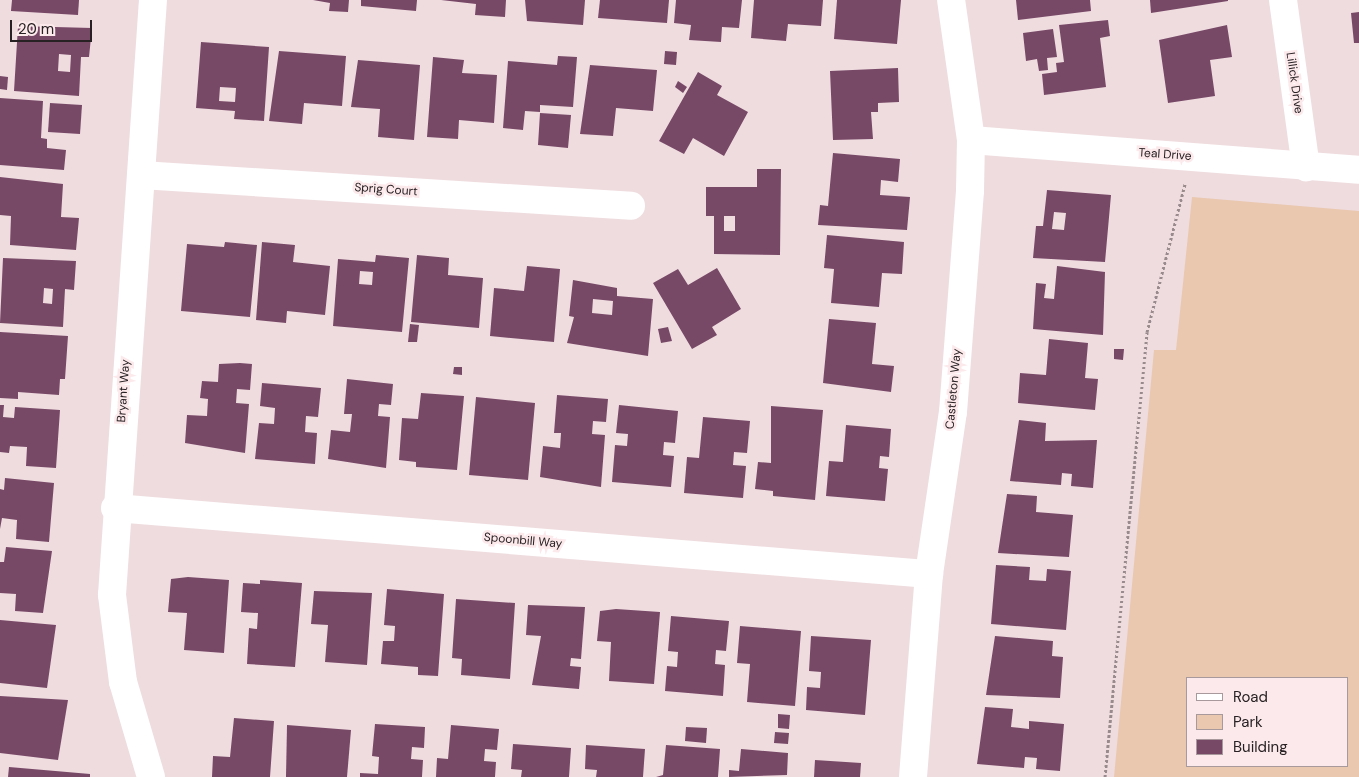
<!DOCTYPE html>
<html>
<head>
<meta charset="utf-8">
<style>
  body { margin:0 }
  #map { position:relative; width:1359px; height:777px; overflow:hidden; background:#efdcdf; font-family:"DM Sans",sans-serif }
  div>[style] { position:absolute }
  [style*='--x'] { left:calc(var(--x)*1px); top:calc(var(--y)*1px); width:calc(var(--w)*1px); rotate:calc(var(--a)*1deg) }
  .green>* { inset:0; background:#e9c8af }
  .building>* { inset:0; background:#784867 }
  .path>* { height:3px; margin-top:-1.5px; transform-origin:0; background:repeating-linear-gradient(90deg,#998b8d 0 2.5px,transparent 0 5px) }
  .street>* { height:28px; margin:-14px; padding:0 14px; transform-origin:14px; border-radius:14px; background:#fff }
  span { translate:-50% -50%; white-space:nowrap; text-align:center; line-height:1.15; -webkit-text-stroke:5px #fce9ec; paint-order:stroke }
  .street-label { font-size:12px; color:#282123 }
  .legend { position:absolute; left:1186px; top:677px; width:162px; height:90px; box-sizing:border-box; background:#fce9ec; border:1px solid #a7999c; margin:0; padding:6px 9px; list-style:none; font-size:15px; color:#282123 }
  .legend li { display:flex; align-items:center; gap:10px; height:25px }
  .legend b { width:25px; border:1px solid #a7999c }
  .scale { position:absolute; left:10px; top:20px; width:82px; height:22px; box-sizing:border-box; border:2px solid #282123; border-top:0; padding-left:6px; font-size:15px; line-height:18px; white-space:nowrap; color:#282123; -webkit-text-stroke:4px #fce9ec; paint-order:stroke }
</style>
</head>
<body>
<div id="map">
  <div class="green">
    <div style="clip-path:polygon(evenodd,1192px 197px,1359px 211px,1359px 777px,1114px 777px,1154px 350px,1176px 350px,1192px 197px,1188px 678px,1348px 678px,1348px 766px,1188px 766px,1188px 678px)"></div>
  </div>
  <div class="building">
    <div style="clip-path:polygon(12px 0,79px 0,78px 15px,11px 11px)"></div>
    <div style="clip-path:polygon(313px 0,349px 0,348px 12px,329px 11px,330px 3px)"></div>
    <div style="clip-path:polygon(361px 0,417px 0,416px 11px,361px 6px)"></div>
    <div style="clip-path:polygon(441px 0,506px 0,505px 17px,475px 15px,476px 4px)"></div>
    <div style="clip-path:polygon(525px 0,585px 0,583px 25px,527px 21px)"></div>
    <div style="clip-path:polygon(600px 0,669px 0,667px 23px,598px 18px)"></div>
    <div style="clip-path:polygon(676px 0,742px 0,739px 28px,722px 27px,721px 42px,689px 40px,691px 25px,674px 23px)"></div>
    <div style="clip-path:polygon(754px 0,823px 0,821px 26px,788px 24px,786px 41px,751px 38px)"></div>
    <div style="clip-path:polygon(837px 0,901px 0,897px 44px,834px 39px)"></div>
    <div style="clip-path:polygon(1016px 0,1090px 0,1091px 11px,1018px 20px)"></div>
    <div style="clip-path:polygon(1150px 0,1228px 0,1228px 1px,1151px 13px)"></div>
    <div style="clip-path:polygon(1359px 12px,1359px 43px,1354px 43px,1351px 13px)"></div>
    <div style="clip-path:polygon(1108px 20px,1110px 36px,1100px 38px,1106px 87px,1044px 95px,1042px 74px,1057px 72px,1056px 63px,1064px 62px,1059px 25px)"></div>
    <div style="clip-path:polygon(1227px 25px,1232px 57px,1210px 60px,1215px 96px,1168px 103px,1159px 40px)"></div>
    <div style="clip-path:polygon(evenodd,18px 26px,92px 28px,89px 57px,81px 57px,79px 96px,14px 91px,18px 26px,59px 54px,71px 55px,70px 72px,58px 71px,59px 54px)"></div>
    <div style="clip-path:polygon(1053px 29px,1057px 57px,1047px 58px,1048px 70px,1039px 71px,1037px 59px,1026px 61px,1023px 33px)"></div>
    <div style="clip-path:polygon(evenodd,201px 42px,269px 47px,264px 121px,234px 119px,235px 111px,196px 108px,201px 42px,220px 87px,236px 88px,235px 102px,219px 101px,220px 87px)"></div>
    <div style="clip-path:polygon(279px 51px,346px 56px,342px 106px,304px 103px,302px 124px,269px 121px)"></div>
    <div style="clip-path:polygon(665px 51px,677px 52px,676px 65px,664px 64px)"></div>
    <div style="clip-path:polygon(558px 56px,577px 57px,573px 107px,540px 105px,540px 112px,525px 111px,523px 130px,503px 128px,508px 61px,557px 65px)"></div>
    <div style="clip-path:polygon(433px 57px,464px 60px,462px 73px,497px 75px,494px 123px,459px 120px,458px 139px,427px 137px)"></div>
    <div style="clip-path:polygon(358px 60px,420px 65px,414px 140px,378px 137px,380px 109px,351px 107px)"></div>
    <div style="clip-path:polygon(590px 65px,657px 70px,653px 111px,616px 108px,613px 136px,580px 134px)"></div>
    <div style="clip-path:polygon(898px 68px,899px 102px,878px 103px,878px 112px,871px 112px,873px 139px,833px 140px,830px 71px)"></div>
    <div style="clip-path:polygon(698px 72px,722px 86px,717px 95px,748px 112px,724px 156px,693px 138px,684px 154px,659px 141px)"></div>
    <div style="clip-path:polygon(0 76px,8px 77px,7px 90px,0 89px)"></div>
    <div style="clip-path:polygon(678px 81px,687px 87px,683px 93px,675px 87px)"></div>
    <div style="clip-path:polygon(0 98px,43px 101px,41px 138px,47px 139px,47px 148px,66px 150px,64px 170px,0 165px)"></div>
    <div style="clip-path:polygon(50px 103px,82px 105px,80px 134px,48px 132px)"></div>
    <div style="clip-path:polygon(540px 113px,571px 115px,568px 148px,538px 145px)"></div>
    <div style="clip-path:polygon(833px 153px,900px 159px,898px 182px,881px 180px,880px 195px,910px 197px,907px 230px,818px 225px,820px 205px,828px 206px)"></div>
    <div style="clip-path:polygon(evenodd,757px 169px,781px 169px,780px 255px,714px 254px,714px 216px,706px 216px,706px 187px,757px 187px,757px 169px,724px 216px,735px 216px,735px 231px,724px 231px,724px 216px)"></div>
    <div style="clip-path:polygon(0 177px,63px 184px,61px 217px,79px 218px,76px 250px,10px 245px,11px 216px,0 215px)"></div>
    <div style="clip-path:polygon(evenodd,1047px 190px,1111px 195px,1105px 262px,1033px 258px,1036px 226px,1043px 226px,1047px 190px,1054px 212px,1066px 213px,1064px 230px,1052px 229px,1054px 212px)"></div>
    <div style="clip-path:polygon(827px 235px,904px 242px,902px 274px,882px 273px,879px 307px,831px 303px,834px 269px,824px 268px)"></div>
    <div style="clip-path:polygon(225px 242px,257px 245px,250px 317px,181px 311px,187px 244px,224px 247px)"></div>
    <div style="clip-path:polygon(262px 242px,295px 245px,293px 262px,330px 266px,325px 315px,287px 311px,286px 323px,256px 320px)"></div>
    <div style="clip-path:polygon(evenodd,376px 255px,409px 258px,402px 332px,333px 326px,338px 259px,375px 262px,376px 255px,360px 271px,373px 272px,372px 285px,359px 284px,360px 271px)"></div>
    <div style="clip-path:polygon(417px 255px,449px 258px,448px 275px,483px 278px,479px 328px,411px 322px)"></div>
    <div style="clip-path:polygon(evenodd,3px 258px,76px 261px,74px 290px,65px 289px,63px 327px,0 323px,3px 258px,44px 288px,53px 289px,52px 304px,43px 303px,44px 288px)"></div>
    <div style="clip-path:polygon(527px 266px,560px 269px,554px 342px,490px 336px,494px 288px,524px 291px)"></div>
    <div style="clip-path:polygon(1057px 266px,1105px 272px,1103px 335px,1033px 329px,1036px 283px,1046px 284px,1044px 298px,1054px 299px)"></div>
    <div style="clip-path:polygon(717px 268px,741px 309px,712px 327px,717px 335px,692px 349px,653px 283px,678px 269px,688px 285px)"></div>
    <div style="clip-path:polygon(evenodd,573px 280px,617px 288px,617px 296px,653px 299px,648px 356px,567px 343px,574px 317px,569px 316px,573px 280px,593px 299px,613px 301px,612px 315px,592px 313px,593px 299px)"></div>
    <div style="clip-path:polygon(829px 319px,876px 323px,872px 364px,894px 366px,891px 392px,823px 383px)"></div>
    <div style="clip-path:polygon(410px 324px,419px 325px,417px 342px,408px 342px)"></div>
    <div style="clip-path:polygon(668px 327px,672px 341px,661px 343px,658px 329px)"></div>
    <div style="clip-path:polygon(0 332px,68px 336px,65px 379px,60px 379px,59px 395px,18px 392px,18px 399px,0 398px)"></div>
    <div style="clip-path:polygon(1049px 339px,1088px 343px,1085px 378px,1098px 379px,1095px 410px,1018px 403px,1020px 373px,1046px 375px)"></div>
    <div style="clip-path:polygon(1114px 349px,1124px 349px,1123px 360px,1114px 359px)"></div>
    <div style="clip-path:polygon(240px 363px,252px 364px,250px 390px,237px 389px,236px 403px,249px 404px,245px 453px,185px 443px,187px 415px,207px 416px,208px 399px,200px 398px,202px 381px,218px 382px,219px 364px)"></div>
    <div style="clip-path:polygon(454px 367px,462px 367px,462px 375px,453px 374px)"></div>
    <div style="clip-path:polygon(347px 379px,393px 384px,391px 405px,379px 404px,378px 416px,390px 417px,386px 468px,328px 459px,331px 430px,350px 432px,352px 414px,344px 414px)"></div>
    <div style="clip-path:polygon(262px 383px,321px 388px,318px 417px,306px 416px,305px 432px,317px 433px,315px 464px,255px 459px,259px 423px,274px 424px,275px 408px,260px 406px)"></div>
    <div style="clip-path:polygon(421px 393px,464px 396px,457px 470px,416px 467px,416px 462px,399px 460px,402px 418px,418px 419px)"></div>
    <div style="clip-path:polygon(557px 395px,608px 399px,606px 422px,593px 421px,592px 434px,605px 435px,601px 487px,540px 477px,543px 446px,560px 448px,561px 433px,554px 433px)"></div>
    <div style="clip-path:polygon(476px 397px,535px 403px,528px 480px,469px 475px)"></div>
    <div style="clip-path:polygon(0 405px,4px 405px,3px 417px,14px 418px,15px 407px,60px 410px,56px 468px,26px 466px,27px 447px,10px 446px,9px 453px,0 452px)"></div>
    <div style="clip-path:polygon(619px 405px,678px 411px,675px 443px,664px 442px,663px 455px,674px 456px,671px 487px,612px 482px,615px 445px,627px 446px,628px 434px,616px 433px)"></div>
    <div style="clip-path:polygon(771px 406px,823px 410px,815px 500px,773px 496px,773px 491px,755px 489px,758px 462px,771px 463px)"></div>
    <div style="clip-path:polygon(703px 417px,750px 421px,747px 453px,734px 452px,733px 465px,746px 466px,743px 498px,684px 493px,687px 457px,699px 458px)"></div>
    <div style="clip-path:polygon(1019px 420px,1046px 423px,1045px 441px,1097px 440px,1093px 488px,1071px 486px,1072px 474px,1062px 473px,1061px 485px,1010px 481px)"></div>
    <div style="clip-path:polygon(846px 425px,891px 429px,889px 457px,880px 456px,879px 468px,888px 469px,885px 501px,826px 496px,829px 461px,843px 462px)"></div>
    <div style="clip-path:polygon(5px 478px,54px 483px,49px 542px,16px 539px,17px 520px,2px 518px,0 529px,0 489px,4px 490px)"></div>
    <div style="clip-path:polygon(1007px 494px,1037px 496px,1036px 512px,1073px 515px,1069px 557px,998px 553px)"></div>
    <div style="clip-path:polygon(6px 547px,52px 551px,43px 613px,15px 611px,16px 594px,0 593px,0 562px,4px 562px)"></div>
    <div style="clip-path:polygon(996px 565px,1030px 567px,1029px 580px,1046px 581px,1047px 569px,1071px 571px,1066px 630px,991px 624px)"></div>
    <div style="clip-path:polygon(188px 577px,229px 580px,224px 653px,184px 650px,187px 613px,168px 612px,171px 579px)"></div>
    <div style="clip-path:polygon(260px 580px,302px 583px,295px 667px,247px 664px,249px 628px,257px 629px,258px 613px,241px 612px,243px 583px,260px 584px)"></div>
    <div style="clip-path:polygon(387px 589px,444px 594px,438px 676px,418px 675px,418px 667px,381px 664px,383px 641px,394px 641px,395px 626px,384px 625px)"></div>
    <div style="clip-path:polygon(314px 591px,372px 593px,367px 665px,325px 662px,328px 625px,311px 624px)"></div>
    <div style="clip-path:polygon(456px 599px,515px 603px,510px 679px,461px 675px,462px 659px,452px 658px)"></div>
    <div style="clip-path:polygon(528px 605px,585px 607px,581px 659px,571px 658px,570px 666px,581px 667px,579px 689px,532px 685px,541px 636px,526px 635px)"></div>
    <div style="clip-path:polygon(616px 609px,660px 612px,654px 684px,609px 681px,611px 642px,597px 641px,600px 611px)"></div>
    <div style="clip-path:polygon(671px 616px,729px 621px,726px 651px,716px 650px,715px 664px,725px 665px,723px 696px,665px 691px,667px 666px,677px 667px,678px 652px,668px 651px)"></div>
    <div style="clip-path:polygon(0 620px,56px 625px,47px 688px,0 683px)"></div>
    <div style="clip-path:polygon(740px 626px,801px 631px,795px 706px,747px 702px,750px 664px,737px 663px)"></div>
    <div style="clip-path:polygon(811px 636px,871px 640px,865px 715px,806px 710px,807px 687px,820px 688px,821px 672px,809px 671px)"></div>
    <div style="clip-path:polygon(995px 636px,1053px 641px,1052px 656px,1063px 657px,1060px 698px,986px 695px)"></div>
    <div style="clip-path:polygon(0 696px,68px 700px,58px 760px,0 753px)"></div>
    <div style="clip-path:polygon(985px 707px,1013px 709px,1011px 727px,1029px 729px,1029px 721px,1064px 724px,1060px 771px,1036px 769px,1037px 758px,1025px 757px,1024px 768px,977px 764px)"></div>
    <div style="clip-path:polygon(778px 714px,790px 715px,789px 729px,778px 728px)"></div>
    <div style="clip-path:polygon(234px 718px,274px 721px,270px 777px,212px 777px,213px 756px,230px 757px)"></div>
    <div style="clip-path:polygon(375px 724px,425px 727px,424px 748px,412px 747px,411px 759px,423px 760px,422px 777px,360px 777px,360px 773px,378px 774px,379px 757px,372px 756px)"></div>
    <div style="clip-path:polygon(287px 725px,351px 730px,347px 777px,286px 777px)"></div>
    <div style="clip-path:polygon(451px 725px,499px 729px,497px 750px,485px 749px,484px 761px,496px 762px,495px 777px,436px 777px,437px 758px,448px 759px)"></div>
    <div style="clip-path:polygon(686px 727px,707px 728px,706px 743px,685px 741px)"></div>
    <div style="clip-path:polygon(775px 732px,789px 733px,788px 744px,774px 743px)"></div>
    <div style="clip-path:polygon(513px 744px,571px 748px,569px 777px,521px 777px,522px 770px,511px 769px)"></div>
    <div style="clip-path:polygon(586px 745px,645px 749px,643px 777px,596px 777px,597px 770px,585px 769px)"></div>
    <div style="clip-path:polygon(666px 745px,720px 749px,718px 777px,656px 777px,663px 775px)"></div>
    <div style="clip-path:polygon(741px 749px,788px 753px,787px 775px,729px 777px,729px 770px,739px 771px)"></div>
    <div style="clip-path:polygon(815px 760px,861px 763px,860px 777px,814px 777px)"></div>
    <div style="clip-path:polygon(9px 767px,90px 774px,90px 777px,8px 777px)"></div>
  </div>
  <div class="path">
    <div style="--x:1105;--y:777;--w:447;--a:-84.6"></div>
    <div style="--x:1147;--y:332;--w:153;--a:-75.6"></div>
  </div>
  <div class="street">
    <div style="--x:1283;--y:0;--w:169;--a:82.2"></div>
    <div style="--x:971;--y:140;--w:389;--a:4.4"></div>
    <div style="--x:141;--y:175;--w:491;--a:3.6"></div>
    <div style="--x:115;--y:508;--w:817;--a:4.64"></div>
    <div style="--x:151;--y:777;--w:99;--a:-106.4"></div>
    <div style="--x:123;--y:682;--w:88;--a:-97.2"></div>
    <div style="--x:112;--y:595;--w:596;--a:-86.06"></div>
    <div style="--x:913;--y:777;--w:204;--a:-85.5"></div>
    <div style="--x:929;--y:574;--w:164;--a:-81.6"></div>
    <div style="--x:953;--y:412;--w:222;--a:-85.6"></div>
    <div style="--x:970;--y:191;--w:51;--a:-88.9"></div>
    <div style="--x:971;--y:140;--w:141;--a:-98.1"></div>
  </div>
  <div class="street-label">
    <span style="left:1294px;top:83px;rotate:82deg">Lillick Drive</span>
    <span style="left:1165px;top:155px;rotate:4deg">Teal Drive</span>
    <span style="left:386px;top:190px;rotate:4deg">Sprig Court</span>
    <span style="left:954px;top:389px;rotate:-85deg">Castleton Way</span>
    <span style="left:124px;top:391px;rotate:-86deg">Bryant Way</span>
    <span style="left:523px;top:541px;rotate:5deg">Spoonbill Way</span>
  </div>
  <ul class="legend">
  <li><b style="height:6px;background:#fff"></b>Road</li>
  <li><b style="height:14px;background:#e9c8af"></b>Park</li>
  <li><b style="height:14px;background:#784867"></b>Building</li>
  </ul>
  <div class="scale">20 m</div>
</div>
</body>
</html>
